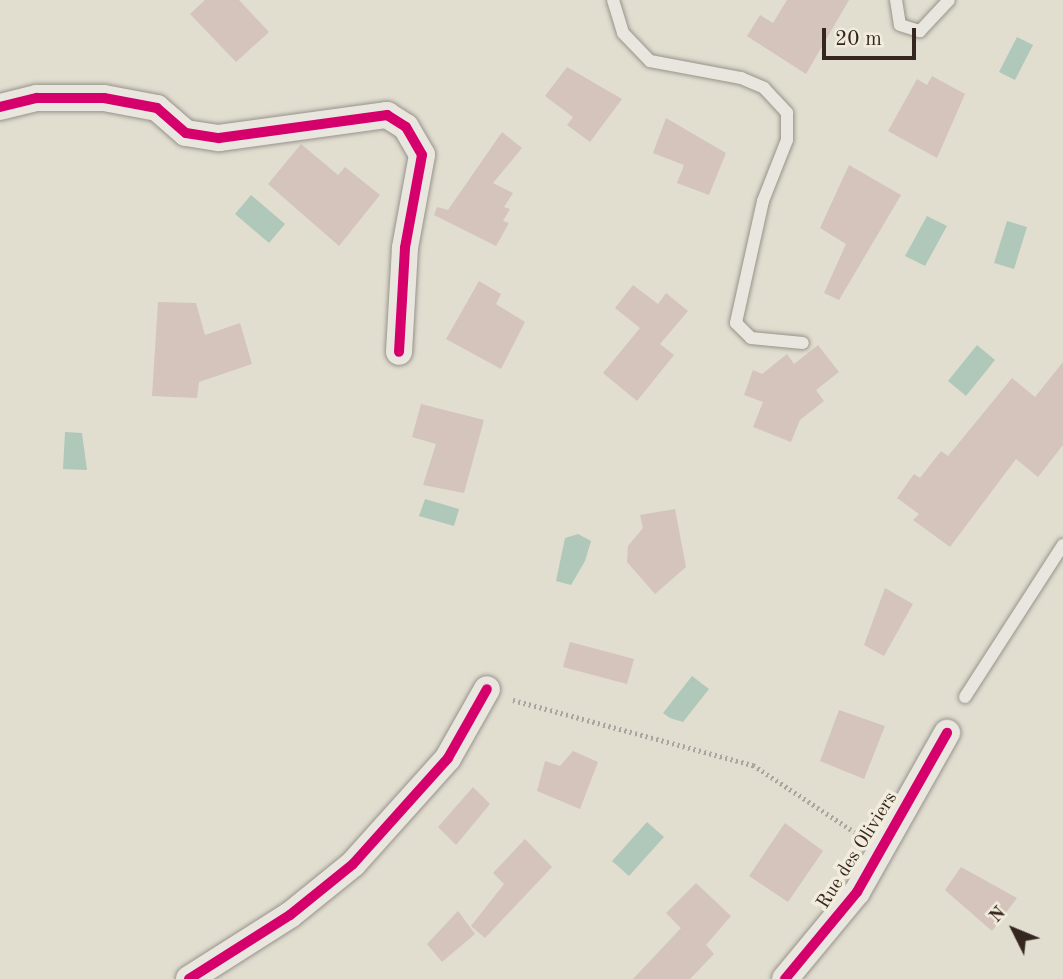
<!DOCTYPE html>
<html>
<head>
<meta charset="utf-8">
<style>
  body { margin:0 }
  #map { position:relative; width:1063px; height:979px; overflow:hidden; background:#e1ded0; font-family:"Old Standard TT",serif }
  div>[style] { position:absolute }
  [style*='--x'] { left:calc(var(--x)*1px); top:calc(var(--y)*1px); width:calc(var(--w)*1px); rotate:calc(var(--a)*1deg) }
  .water>* { inset:0; background:#afc8ba }
  .building>* { inset:0; background:#d4c4bc }
  .path>* { height:4.5px; margin-top:-2.25px; transform-origin:0; background:repeating-linear-gradient(90deg,#a9a6a0 0 2px,transparent 0 5.5px) }
  .roads { filter:drop-shadow(0 0 2px #97938b) drop-shadow(0 0 2px #97938b) }
  .service>* { height:12px; margin:-6px; padding:0 6px; transform-origin:6px; border-radius:6px; background:#e9e6df }
  .minor>* { height:26px; margin:-13px; padding:0 13px; transform-origin:13px; border-radius:13px; background:#e9e6df }
  .cycleway>* { height:10px; margin:-5px; padding:0 5px; transform-origin:5px; border-radius:5px; background:#d6006c }
  span { translate:-50% -50%; white-space:nowrap; text-align:center; line-height:1.15; -webkit-text-stroke:7px #f1ecdb; paint-order:stroke }
  .street-label { font-size:19px; color:#352620 }
  .north { position:absolute; left:979px; top:895px; width:70px; height:70px; -webkit-text-stroke:5px #f1ecdb; paint-order:stroke; rotate:313deg; font-size:19px; font-weight:700; line-height:28px; text-align:center; color:#352620 }
  .north::after { content:''; display:block; margin:auto; width:24px; height:32px; background:#352620; clip-path:polygon(50% 0,100% 100%,50% 72%,0 100%) }
  .scale { position:absolute; left:822px; top:28px; width:94px; height:32px; box-sizing:border-box; border:4px solid #352620; border-top:0; padding-left:9px; font-size:21px; line-height:24px; white-space:nowrap; color:#352620; -webkit-text-stroke:5px #f1ecdb; paint-order:stroke }
</style>
</head>
<body>
<div id="map">
  <div class="water">
    <div style="clip-path:polygon(1017px 37px,1033px 45px,1015px 80px,999px 72px)"></div>
    <div style="clip-path:polygon(251px 195px,285px 224px,269px 243px,235px 214px)"></div>
    <div style="clip-path:polygon(927px 216px,947px 226px,925px 266px,905px 256px)"></div>
    <div style="clip-path:polygon(1007px 221px,1027px 227px,1014px 269px,994px 263px)"></div>
    <div style="clip-path:polygon(977px 345px,995px 360px,966px 396px,948px 381px)"></div>
    <div style="clip-path:polygon(65px 432px,82px 433px,87px 470px,63px 469px)"></div>
    <div style="clip-path:polygon(425px 499px,459px 509px,454px 526px,419px 516px)"></div>
    <div style="clip-path:polygon(578px 534px,591px 541px,585px 561px,571px 585px,556px 581px,565px 538px)"></div>
    <div style="clip-path:polygon(692px 676px,709px 689px,683px 722px,670px 718px,663px 713px)"></div>
    <div style="clip-path:polygon(647px 822px,664px 837px,629px 876px,612px 861px)"></div>
  </div>
  <div class="building">
    <div style="clip-path:polygon(205px 0,239px 0,269px 32px,236px 62px,190px 14px)"></div>
    <div style="clip-path:polygon(787px 0,849px 0,806px 74px,747px 36px,760px 15px,773px 23px)"></div>
    <div style="clip-path:polygon(567px 67px,622px 99px,590px 142px,567px 125px,573px 117px,545px 96px)"></div>
    <div style="clip-path:polygon(932px 76px,965px 94px,937px 158px,888px 131px,917px 79px,927px 85px)"></div>
    <div style="clip-path:polygon(666px 118px,726px 153px,709px 195px,677px 183px,684px 165px,653px 153px)"></div>
    <div style="clip-path:polygon(502px 132px,522px 148px,493px 183px,513px 193px,504px 207px,510px 209px,503px 221px,509px 223px,496px 246px,434px 215px,437px 207px,448px 210px)"></div>
    <div style="clip-path:polygon(301px 144px,338px 175px,345px 167px,380px 195px,339px 246px,268px 184px)"></div>
    <div style="clip-path:polygon(849px 165px,901px 195px,839px 300px,824px 293px,846px 244px,820px 228px)"></div>
    <div style="clip-path:polygon(479px 281px,501px 294px,496px 304px,525px 322px,501px 369px,446px 339px)"></div>
    <div style="clip-path:polygon(633px 285px,658px 304px,666px 293px,688px 311px,660px 344px,674px 355px,637px 401px,603px 373px,640px 328px,615px 308px)"></div>
    <div style="clip-path:polygon(158px 302px,196px 303px,205px 335px,240px 323px,252px 364px,199px 382px,197px 398px,152px 396px)"></div>
    <div style="clip-path:polygon(818px 345px,839px 372px,816px 390px,824px 401px,800px 420px,791px 442px,753px 427px,763px 402px,744px 395px,753px 370px,762px 374px,787px 354px,794px 364px)"></div>
    <div style="clip-path:polygon(1063px 362px,1063px 445px,1038px 477px,1016px 459px,950px 547px,913px 520px,919px 514px,897px 498px,914px 474px,920px 478px,941px 451px,948px 456px,1012px 378px,1035px 397px)"></div>
    <div style="clip-path:polygon(421px 404px,484px 420px,464px 493px,423px 485px,436px 444px,412px 437px)"></div>
    <div style="clip-path:polygon(675px 509px,686px 567px,655px 594px,627px 562px,628px 546px,643px 528px,640px 515px)"></div>
    <div style="clip-path:polygon(885px 588px,913px 604px,884px 656px,864px 645px)"></div>
    <div style="clip-path:polygon(570px 642px,634px 659px,627px 684px,563px 667px)"></div>
    <div style="clip-path:polygon(839px 710px,885px 726px,864px 779px,820px 761px)"></div>
    <div style="clip-path:polygon(573px 751px,598px 762px,580px 809px,537px 791px,545px 761px,560px 766px)"></div>
    <div style="clip-path:polygon(473px 787px,490px 804px,456px 845px,438px 827px)"></div>
    <div style="clip-path:polygon(785px 823px,823px 851px,788px 902px,749px 876px)"></div>
    <div style="clip-path:polygon(525px 839px,552px 867px,485px 938px,471px 926px,504px 884px,493px 873px)"></div>
    <div style="clip-path:polygon(961px 867px,1017px 898px,992px 931px,945px 890px)"></div>
    <div style="clip-path:polygon(696px 883px,731px 916px,706px 945px,714px 954px,690px 979px,633px 979px,681px 928px,666px 913px)"></div>
    <div style="clip-path:polygon(458px 911px,475px 934px,442px 962px,427px 944px)"></div>
  </div>
  <div class="path">
    <div style="--x:513;--y:700;--w:249;--a:15.2"></div>
    <div style="--x:753;--y:765;--w:127;--a:33.4"></div>
  </div>
  <div class="roads">
    <div class="service">
      <div style="--x:613;--y:0;--w:34;--a:73"></div>
      <div style="--x:623;--y:33;--w:39;--a:46"></div>
      <div style="--x:650;--y:61;--w:93;--a:10.6"></div>
      <div style="--x:741;--y:78;--w:25;--a:23"></div>
      <div style="--x:764;--y:88;--w:34;--a:47"></div>
      <div style="--x:787;--y:113;--w:27;--a:90"></div>
      <div style="--x:787;--y:140;--w:66;--a:111.5"></div>
      <div style="--x:763;--y:201;--w:125;--a:102.5"></div>
      <div style="--x:736;--y:323;--w:21;--a:45"></div>
      <div style="--x:751;--y:338;--w:52;--a:5.5"></div>
      <div style="--x:896;--y:0;--w:25;--a:81"></div>
      <div style="--x:900;--y:25;--w:21;--a:17"></div>
      <div style="--x:920;--y:31;--w:42;--a:-46.9"></div>
      <div style="--x:965;--y:697;--w:181;--a:-57.2"></div>
    </div>
    <div class="minor">
      <div style="--x:0;--y:107;--w:38;--a:-14"></div>
      <div style="--x:37;--y:98;--w:67;--a:0"></div>
      <div style="--x:104;--y:98;--w:54;--a:10.7"></div>
      <div style="--x:157;--y:108;--w:38;--a:41"></div>
      <div style="--x:186;--y:133;--w:33;--a:9"></div>
      <div style="--x:219;--y:138;--w:170;--a:-7.8"></div>
      <div style="--x:387;--y:115;--w:22;--a:32"></div>
      <div style="--x:406;--y:127;--w:32;--a:60"></div>
      <div style="--x:422;--y:155;--w:95;--a:100.4"></div>
      <div style="--x:405;--y:248;--w:104;--a:93.3"></div>
      <div style="--x:189;--y:979;--w:120;--a:-32.4"></div>
      <div style="--x:290;--y:915;--w:81;--a:-39"></div>
      <div style="--x:353;--y:864;--w:142;--a:-48.1"></div>
      <div style="--x:448;--y:758;--w:79;--a:-60.5"></div>
      <div style="--x:785;--y:979;--w:113;--a:-50.4"></div>
      <div style="--x:857;--y:892;--w:183;--a:-60.5"></div>
    </div>
  </div>
  <div class="cycleway">
    <div style="--x:0;--y:107;--w:38;--a:-14"></div>
    <div style="--x:37;--y:98;--w:67;--a:0"></div>
    <div style="--x:104;--y:98;--w:54;--a:10.7"></div>
    <div style="--x:157;--y:108;--w:38;--a:41"></div>
    <div style="--x:186;--y:133;--w:33;--a:9"></div>
    <div style="--x:219;--y:138;--w:170;--a:-7.8"></div>
    <div style="--x:387;--y:115;--w:22;--a:32"></div>
    <div style="--x:406;--y:127;--w:32;--a:60"></div>
    <div style="--x:422;--y:155;--w:95;--a:100.4"></div>
    <div style="--x:405;--y:248;--w:104;--a:93.3"></div>
    <div style="--x:189;--y:979;--w:120;--a:-32.4"></div>
    <div style="--x:290;--y:915;--w:81;--a:-39"></div>
    <div style="--x:353;--y:864;--w:142;--a:-48.1"></div>
    <div style="--x:448;--y:758;--w:79;--a:-60.5"></div>
    <div style="--x:785;--y:979;--w:113;--a:-50.4"></div>
    <div style="--x:857;--y:892;--w:183;--a:-60.5"></div>
  </div>
  <div class="street-label">
    <span style="left:858px;top:851px;rotate:-58deg">Rue des Oliviers</span>
  </div>
  <div class="north">N</div>
  <div class="scale">20 m</div>
</div>
</body>
</html>
